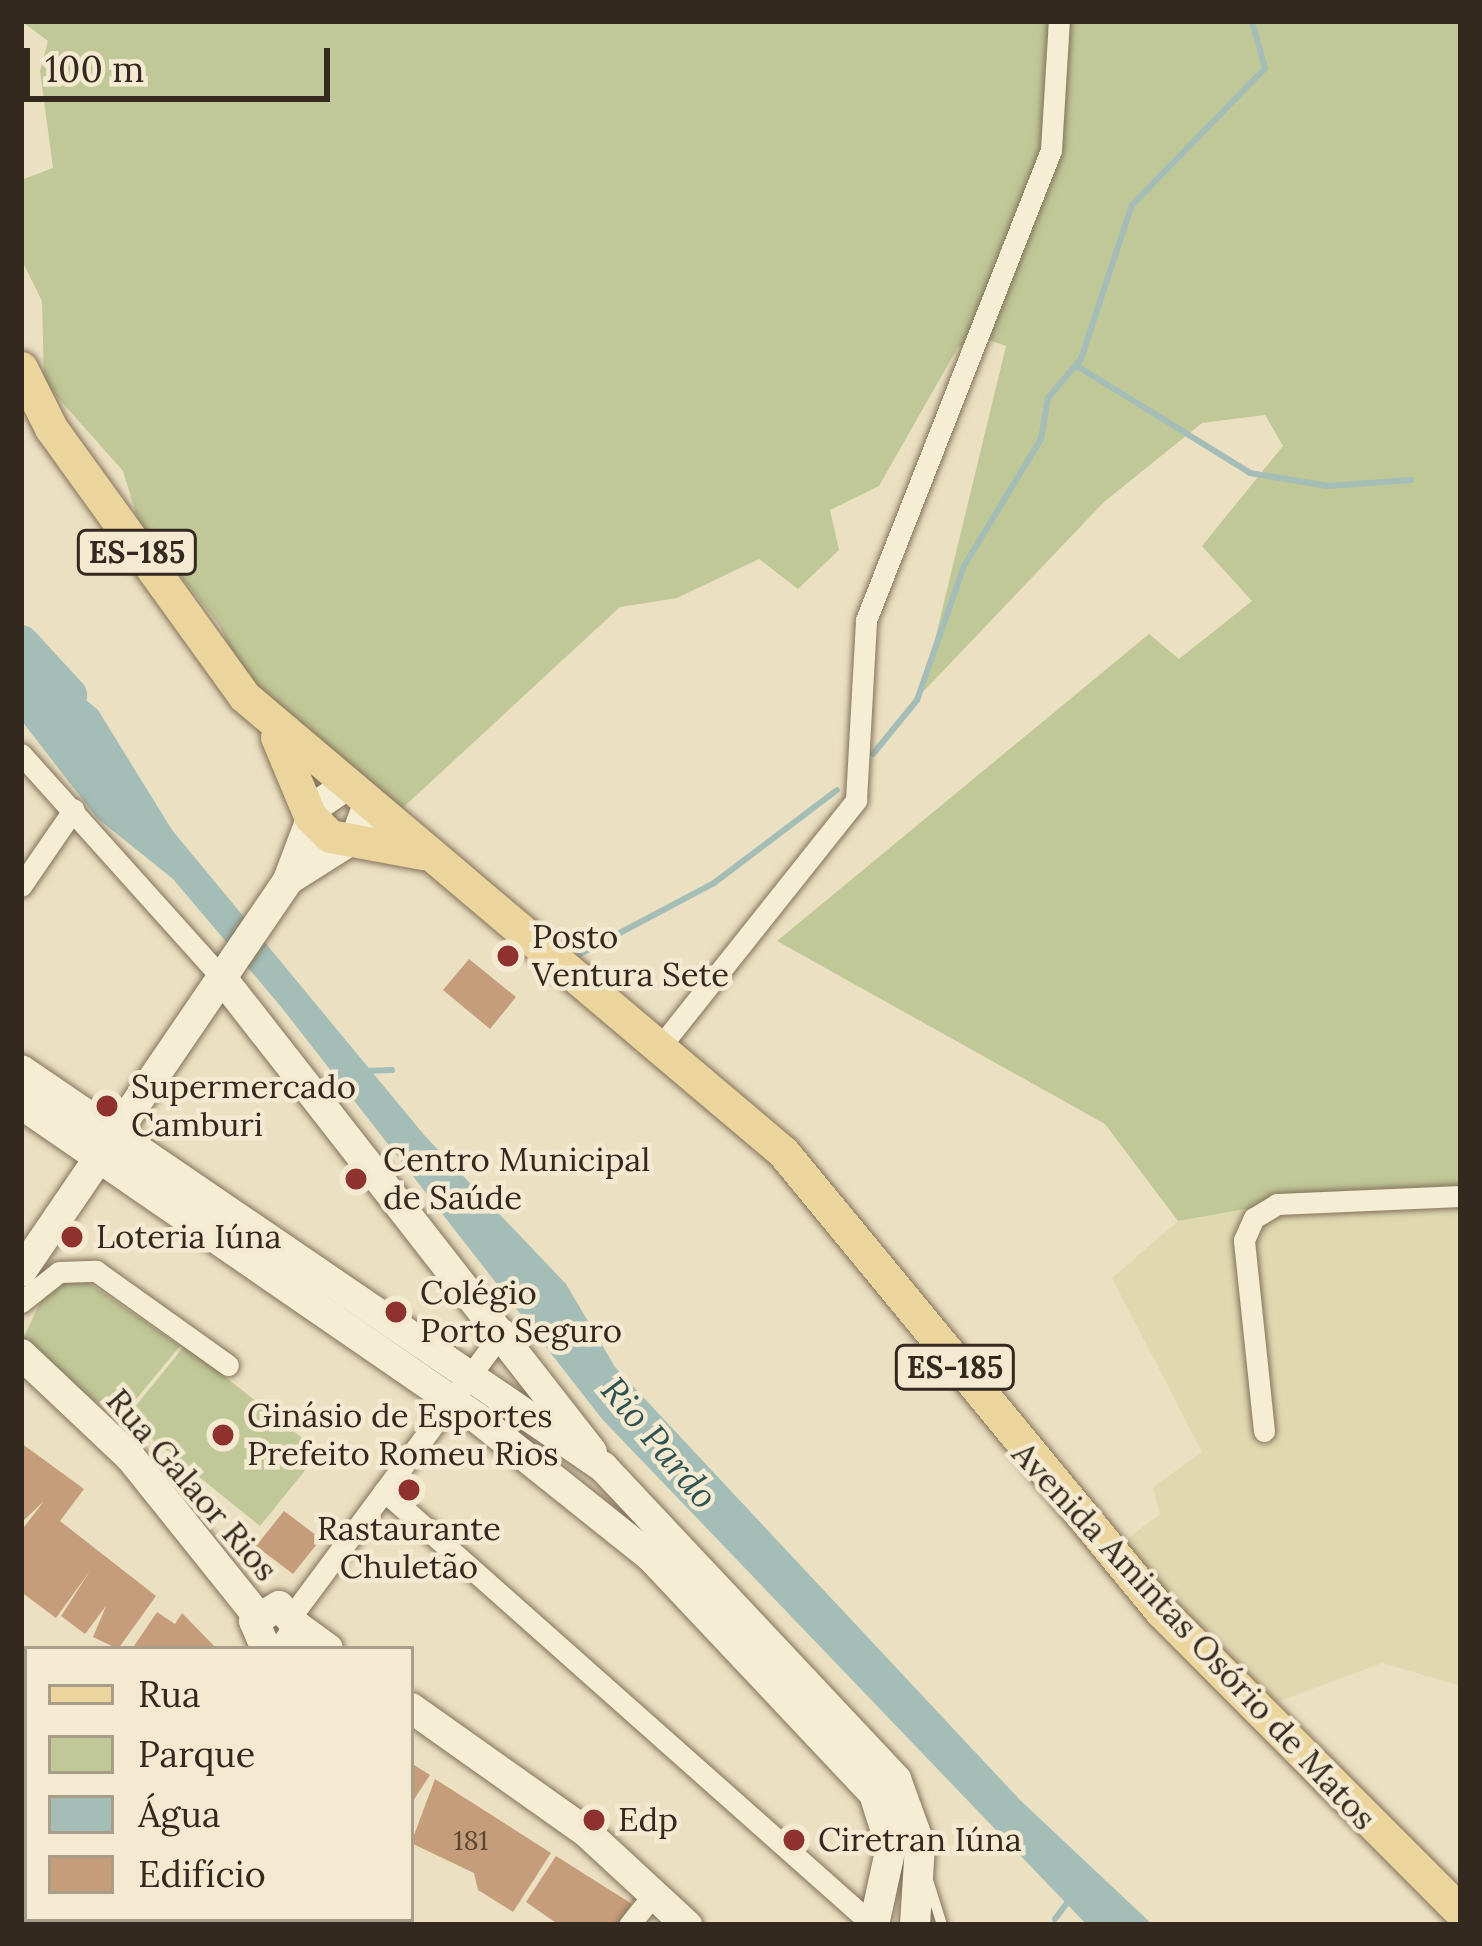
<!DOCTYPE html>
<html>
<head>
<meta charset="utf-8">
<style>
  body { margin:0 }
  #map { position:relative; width:1482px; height:1946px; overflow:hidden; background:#ebe0c2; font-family:Lora,serif }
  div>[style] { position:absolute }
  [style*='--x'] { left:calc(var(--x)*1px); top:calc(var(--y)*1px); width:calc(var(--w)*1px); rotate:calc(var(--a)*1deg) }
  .farmland>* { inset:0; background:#e0d9b0 }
  .green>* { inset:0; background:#c0c897 }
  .water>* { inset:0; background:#a4beb7 }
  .stream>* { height:6px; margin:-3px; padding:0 3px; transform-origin:3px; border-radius:3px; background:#a4beb7 }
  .river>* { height:36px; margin:-18px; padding:0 18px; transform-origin:18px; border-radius:18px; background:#a4beb7 }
  .building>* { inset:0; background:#c69d7b }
  .roads { filter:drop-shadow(0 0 3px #83725b) drop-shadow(0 0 3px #83725b) }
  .lane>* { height:10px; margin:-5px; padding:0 5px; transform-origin:5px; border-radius:5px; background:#f6edd5 }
  .street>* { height:21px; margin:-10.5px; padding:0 10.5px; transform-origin:10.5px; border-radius:10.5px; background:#f6edd5 }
  .secondary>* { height:30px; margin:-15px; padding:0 15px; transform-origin:15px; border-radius:15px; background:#f6edd5 }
  .primary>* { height:33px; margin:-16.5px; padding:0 16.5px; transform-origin:16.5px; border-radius:16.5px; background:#ecd59c }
  .dots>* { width:33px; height:33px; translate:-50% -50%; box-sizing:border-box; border:6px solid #f3ead1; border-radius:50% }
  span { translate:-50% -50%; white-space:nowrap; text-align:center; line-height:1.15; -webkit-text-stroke:9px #f3ead1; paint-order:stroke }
  .number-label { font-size:27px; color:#584635 }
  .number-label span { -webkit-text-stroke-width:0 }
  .shield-label span { padding:3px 9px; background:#f3ead1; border:3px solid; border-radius:9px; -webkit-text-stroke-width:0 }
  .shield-label { font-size:30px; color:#34291e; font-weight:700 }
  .poi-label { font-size:33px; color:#34291e }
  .left { translate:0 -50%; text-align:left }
  .street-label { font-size:33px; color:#34291e }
  .water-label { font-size:36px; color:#2e5352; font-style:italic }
  .frame { position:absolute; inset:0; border:24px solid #34291e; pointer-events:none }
  .legend { position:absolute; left:24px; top:1646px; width:390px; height:276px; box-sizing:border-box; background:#f3ead1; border:3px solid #a79d89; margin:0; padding:15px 21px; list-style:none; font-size:36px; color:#34291e }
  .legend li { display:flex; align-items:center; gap:24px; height:60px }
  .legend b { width:60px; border:3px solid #a79d89 }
  .scale { position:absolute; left:24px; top:48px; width:306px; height:54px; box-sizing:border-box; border:6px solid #34291e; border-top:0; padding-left:15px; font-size:36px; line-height:42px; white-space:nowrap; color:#34291e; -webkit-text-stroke:9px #f3ead1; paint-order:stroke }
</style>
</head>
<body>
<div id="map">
  <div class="farmland">
    <div style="clip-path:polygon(1268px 1205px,1461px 1205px,1461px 1686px,1382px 1663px,1272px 1704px,1119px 1545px,1160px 1514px,1153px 1487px,1202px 1452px,1112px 1278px,1178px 1221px)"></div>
  </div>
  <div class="green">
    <div style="clip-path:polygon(21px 21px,1461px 21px,1461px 1205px,1268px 1205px,1178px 1221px,1105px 1124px,777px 941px,1149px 634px,1179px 659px,1252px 601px,1202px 546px,1283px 446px,1265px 415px,1202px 423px,1104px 502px,922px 693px,1006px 346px,983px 338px,958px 347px,879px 486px,830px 510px,839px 550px,798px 589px,759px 559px,677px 598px,620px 607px,395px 815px,244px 679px,220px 626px,139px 523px,123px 471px,44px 382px,42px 301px,21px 259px,21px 180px,53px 168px,40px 71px,48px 41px)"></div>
    <div style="clip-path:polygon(80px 1277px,180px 1346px,119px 1420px,21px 1343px,48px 1286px)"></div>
    <div style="clip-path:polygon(185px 1345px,320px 1452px,260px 1526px,126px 1418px)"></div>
  </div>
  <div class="water">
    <div style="clip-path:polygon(21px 646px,98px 710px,172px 830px,425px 1136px,566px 1284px,615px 1367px,1020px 1800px,1153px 1925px,1087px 1925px,602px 1419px,282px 1008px,173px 879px,97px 818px,21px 720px)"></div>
  </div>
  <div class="stream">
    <div style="--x:1077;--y:366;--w:203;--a:31.7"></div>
    <div style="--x:1250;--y:473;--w:79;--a:9.5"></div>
    <div style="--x:1328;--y:486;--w:83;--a:-4.1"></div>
    <div style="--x:873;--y:754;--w:70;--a:-50.8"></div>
    <div style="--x:917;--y:700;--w:142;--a:-70.7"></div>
    <div style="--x:964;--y:566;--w:149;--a:-58.8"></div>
    <div style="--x:1041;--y:439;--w:42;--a:-80.3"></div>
    <div style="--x:1048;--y:398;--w:51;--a:-49.8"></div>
    <div style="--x:1081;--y:359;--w:162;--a:-71.7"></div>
    <div style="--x:1132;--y:205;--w:191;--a:-45.8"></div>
    <div style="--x:1265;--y:68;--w:49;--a:-105.5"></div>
    <div style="--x:580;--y:954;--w:152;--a:-27.9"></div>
    <div style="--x:714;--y:883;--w:154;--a:-37.1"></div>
    <div style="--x:366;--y:1071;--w:26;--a:-2"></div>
    <div style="--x:1055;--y:1919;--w:26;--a:-53"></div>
  </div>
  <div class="river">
    <div style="--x:21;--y:643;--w:71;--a:47.3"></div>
  </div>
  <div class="building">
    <div style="clip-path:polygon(469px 959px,516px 997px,490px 1029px,443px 990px)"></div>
    <div style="clip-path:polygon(21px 1443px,84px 1489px,60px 1521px,156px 1596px,118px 1649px,93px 1637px,106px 1606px,85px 1634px,61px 1616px,90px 1571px,56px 1618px,21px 1592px,21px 1531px,44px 1501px,21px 1523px)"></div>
    <div style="clip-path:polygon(284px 1511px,321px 1539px,293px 1574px,256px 1546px)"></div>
    <div style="clip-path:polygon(157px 1612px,175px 1624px,182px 1613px,217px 1649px,132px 1649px)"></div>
    <div style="clip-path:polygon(411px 1763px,430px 1775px,411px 1804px)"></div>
    <div style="clip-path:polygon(435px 1779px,551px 1853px,513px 1912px,478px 1890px,474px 1873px,411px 1843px)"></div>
    <div style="clip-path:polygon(556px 1856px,632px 1904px,619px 1925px,559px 1925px,526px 1902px)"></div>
  </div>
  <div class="roads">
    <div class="lane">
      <div style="--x:927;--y:1877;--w:50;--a:72.6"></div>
    </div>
    <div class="street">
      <div style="--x:21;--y:754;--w:301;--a:48.1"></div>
      <div style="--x:21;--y:886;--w:93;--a:-55.5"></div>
      <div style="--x:659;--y:1048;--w:317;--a:-51.5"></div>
      <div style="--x:856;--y:800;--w:180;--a:-86.8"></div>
      <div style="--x:866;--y:620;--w:505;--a:-68.51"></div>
      <div style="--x:1051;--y:150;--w:129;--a:-86.5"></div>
      <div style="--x:21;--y:1302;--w:48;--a:-38.3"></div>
      <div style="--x:59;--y:1272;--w:37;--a:-2"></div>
      <div style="--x:96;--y:1271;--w:162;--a:35.5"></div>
      <div style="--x:1264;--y:1431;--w:192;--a:-96"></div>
      <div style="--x:1244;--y:1240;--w:24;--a:-66"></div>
      <div style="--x:1254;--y:1218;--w:27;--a:-31"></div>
      <div style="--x:1277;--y:1204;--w:184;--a:-2.5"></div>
      <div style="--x:384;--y:1491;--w:654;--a:41.59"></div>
      <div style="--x:293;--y:1614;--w:354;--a:-53.4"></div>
      <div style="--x:21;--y:1858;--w:6;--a:0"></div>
      <div style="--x:316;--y:1919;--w:16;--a:22"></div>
      <div style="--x:629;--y:1925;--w:41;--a:-50.9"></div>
    </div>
    <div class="secondary">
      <div style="--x:288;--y:880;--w:80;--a:-32.3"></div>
      <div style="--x:356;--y:837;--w:30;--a:-70"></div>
      <div style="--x:222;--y:978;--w:601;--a:52.02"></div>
      <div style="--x:21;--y:1070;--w:705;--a:34.3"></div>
      <div style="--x:603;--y:1467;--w:428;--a:46.8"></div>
      <div style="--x:896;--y:1779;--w:70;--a:70"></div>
      <div style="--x:920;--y:1845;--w:80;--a:93.6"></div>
      <div style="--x:21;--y:1104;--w:554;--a:34.55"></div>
      <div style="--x:477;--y:1418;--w:221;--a:38.6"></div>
      <div style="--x:650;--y:1556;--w:327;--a:46.7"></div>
      <div style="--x:874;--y:1794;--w:56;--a:72.2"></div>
      <div style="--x:891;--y:1847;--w:80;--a:102.3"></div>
      <div style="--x:21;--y:1272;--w:474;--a:-55.7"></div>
      <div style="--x:288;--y:880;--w:79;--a:-69.3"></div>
      <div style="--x:316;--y:806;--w:32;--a:-34"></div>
      <div style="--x:21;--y:1354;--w:151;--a:43.4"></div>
      <div style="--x:131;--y:1458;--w:201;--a:51.3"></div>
      <div style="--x:298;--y:1627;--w:37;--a:36"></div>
      <div style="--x:266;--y:1649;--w:30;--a:-113"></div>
      <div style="--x:254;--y:1621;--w:29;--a:-31"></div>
      <div style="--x:279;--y:1606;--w:28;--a:48"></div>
      <div style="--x:298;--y:1627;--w:26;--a:121"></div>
      <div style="--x:411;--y:1708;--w:213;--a:35.3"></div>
      <div style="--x:585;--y:1831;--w:139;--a:42.7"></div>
    </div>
    <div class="primary">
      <div style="--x:21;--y:368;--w:67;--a:63.4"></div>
      <div style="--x:51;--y:428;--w:330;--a:54.2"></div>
      <div style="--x:244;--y:696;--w:706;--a:40.23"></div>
      <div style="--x:783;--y:1152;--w:595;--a:50.53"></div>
      <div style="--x:1161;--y:1611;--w:425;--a:45.1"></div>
      <div style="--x:277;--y:737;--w:86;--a:67.3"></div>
      <div style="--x:310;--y:816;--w:28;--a:45"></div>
      <div style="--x:330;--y:836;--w:94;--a:10.5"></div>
    </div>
  </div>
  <div class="dots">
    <div style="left:508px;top:956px;background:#8e312f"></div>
    <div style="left:107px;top:1106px;background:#8e312f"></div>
    <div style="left:356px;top:1179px;background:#8e312f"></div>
    <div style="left:72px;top:1237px;background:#8e312f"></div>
    <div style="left:396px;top:1312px;background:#8e312f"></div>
    <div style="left:223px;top:1435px;background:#8e312f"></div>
    <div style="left:409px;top:1490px;background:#8e312f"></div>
    <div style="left:594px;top:1820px;background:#8e312f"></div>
    <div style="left:794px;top:1840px;background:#8e312f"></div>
  </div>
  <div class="number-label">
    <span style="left:471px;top:1841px">181</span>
  </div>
  <div class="shield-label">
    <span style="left:137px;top:552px">ES-185</span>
    <span style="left:955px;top:1367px">ES-185</span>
  </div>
  <div class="poi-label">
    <span class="left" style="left:532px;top:956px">Posto<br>Ventura Sete</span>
    <span class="left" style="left:131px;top:1106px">Supermercado<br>Camburi</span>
    <span class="left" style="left:383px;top:1179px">Centro Municipal<br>de Saúde</span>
    <span class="left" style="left:96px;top:1237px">Loteria Iúna</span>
    <span class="left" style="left:420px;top:1312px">Colégio<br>Porto Seguro</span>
    <span class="left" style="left:247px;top:1435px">Ginásio de Esportes<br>Prefeito Romeu Rios</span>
    <span style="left:409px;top:1548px">Rastaurante<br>Chuletão</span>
    <span class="left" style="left:618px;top:1820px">Edp</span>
    <span class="left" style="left:818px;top:1840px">Ciretran Iúna</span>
  </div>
  <div class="street-label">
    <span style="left:192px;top:1485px;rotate:49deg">Rua Galaor Rios</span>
    <span style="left:1194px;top:1636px;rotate:47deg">Avenida Amintas Osório de Matos</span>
  </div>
  <div class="water-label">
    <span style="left:659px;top:1443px;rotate:50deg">Rio Pardo</span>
  </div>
  <div class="frame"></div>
  <ul class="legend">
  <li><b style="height:15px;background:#ecd59c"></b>Rua</li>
  <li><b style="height:33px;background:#c0c897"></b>Parque</li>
  <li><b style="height:33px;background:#a4beb7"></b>Água</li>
  <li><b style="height:33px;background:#c69d7b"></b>Edifício</li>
  </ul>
  <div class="scale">100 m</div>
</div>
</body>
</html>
